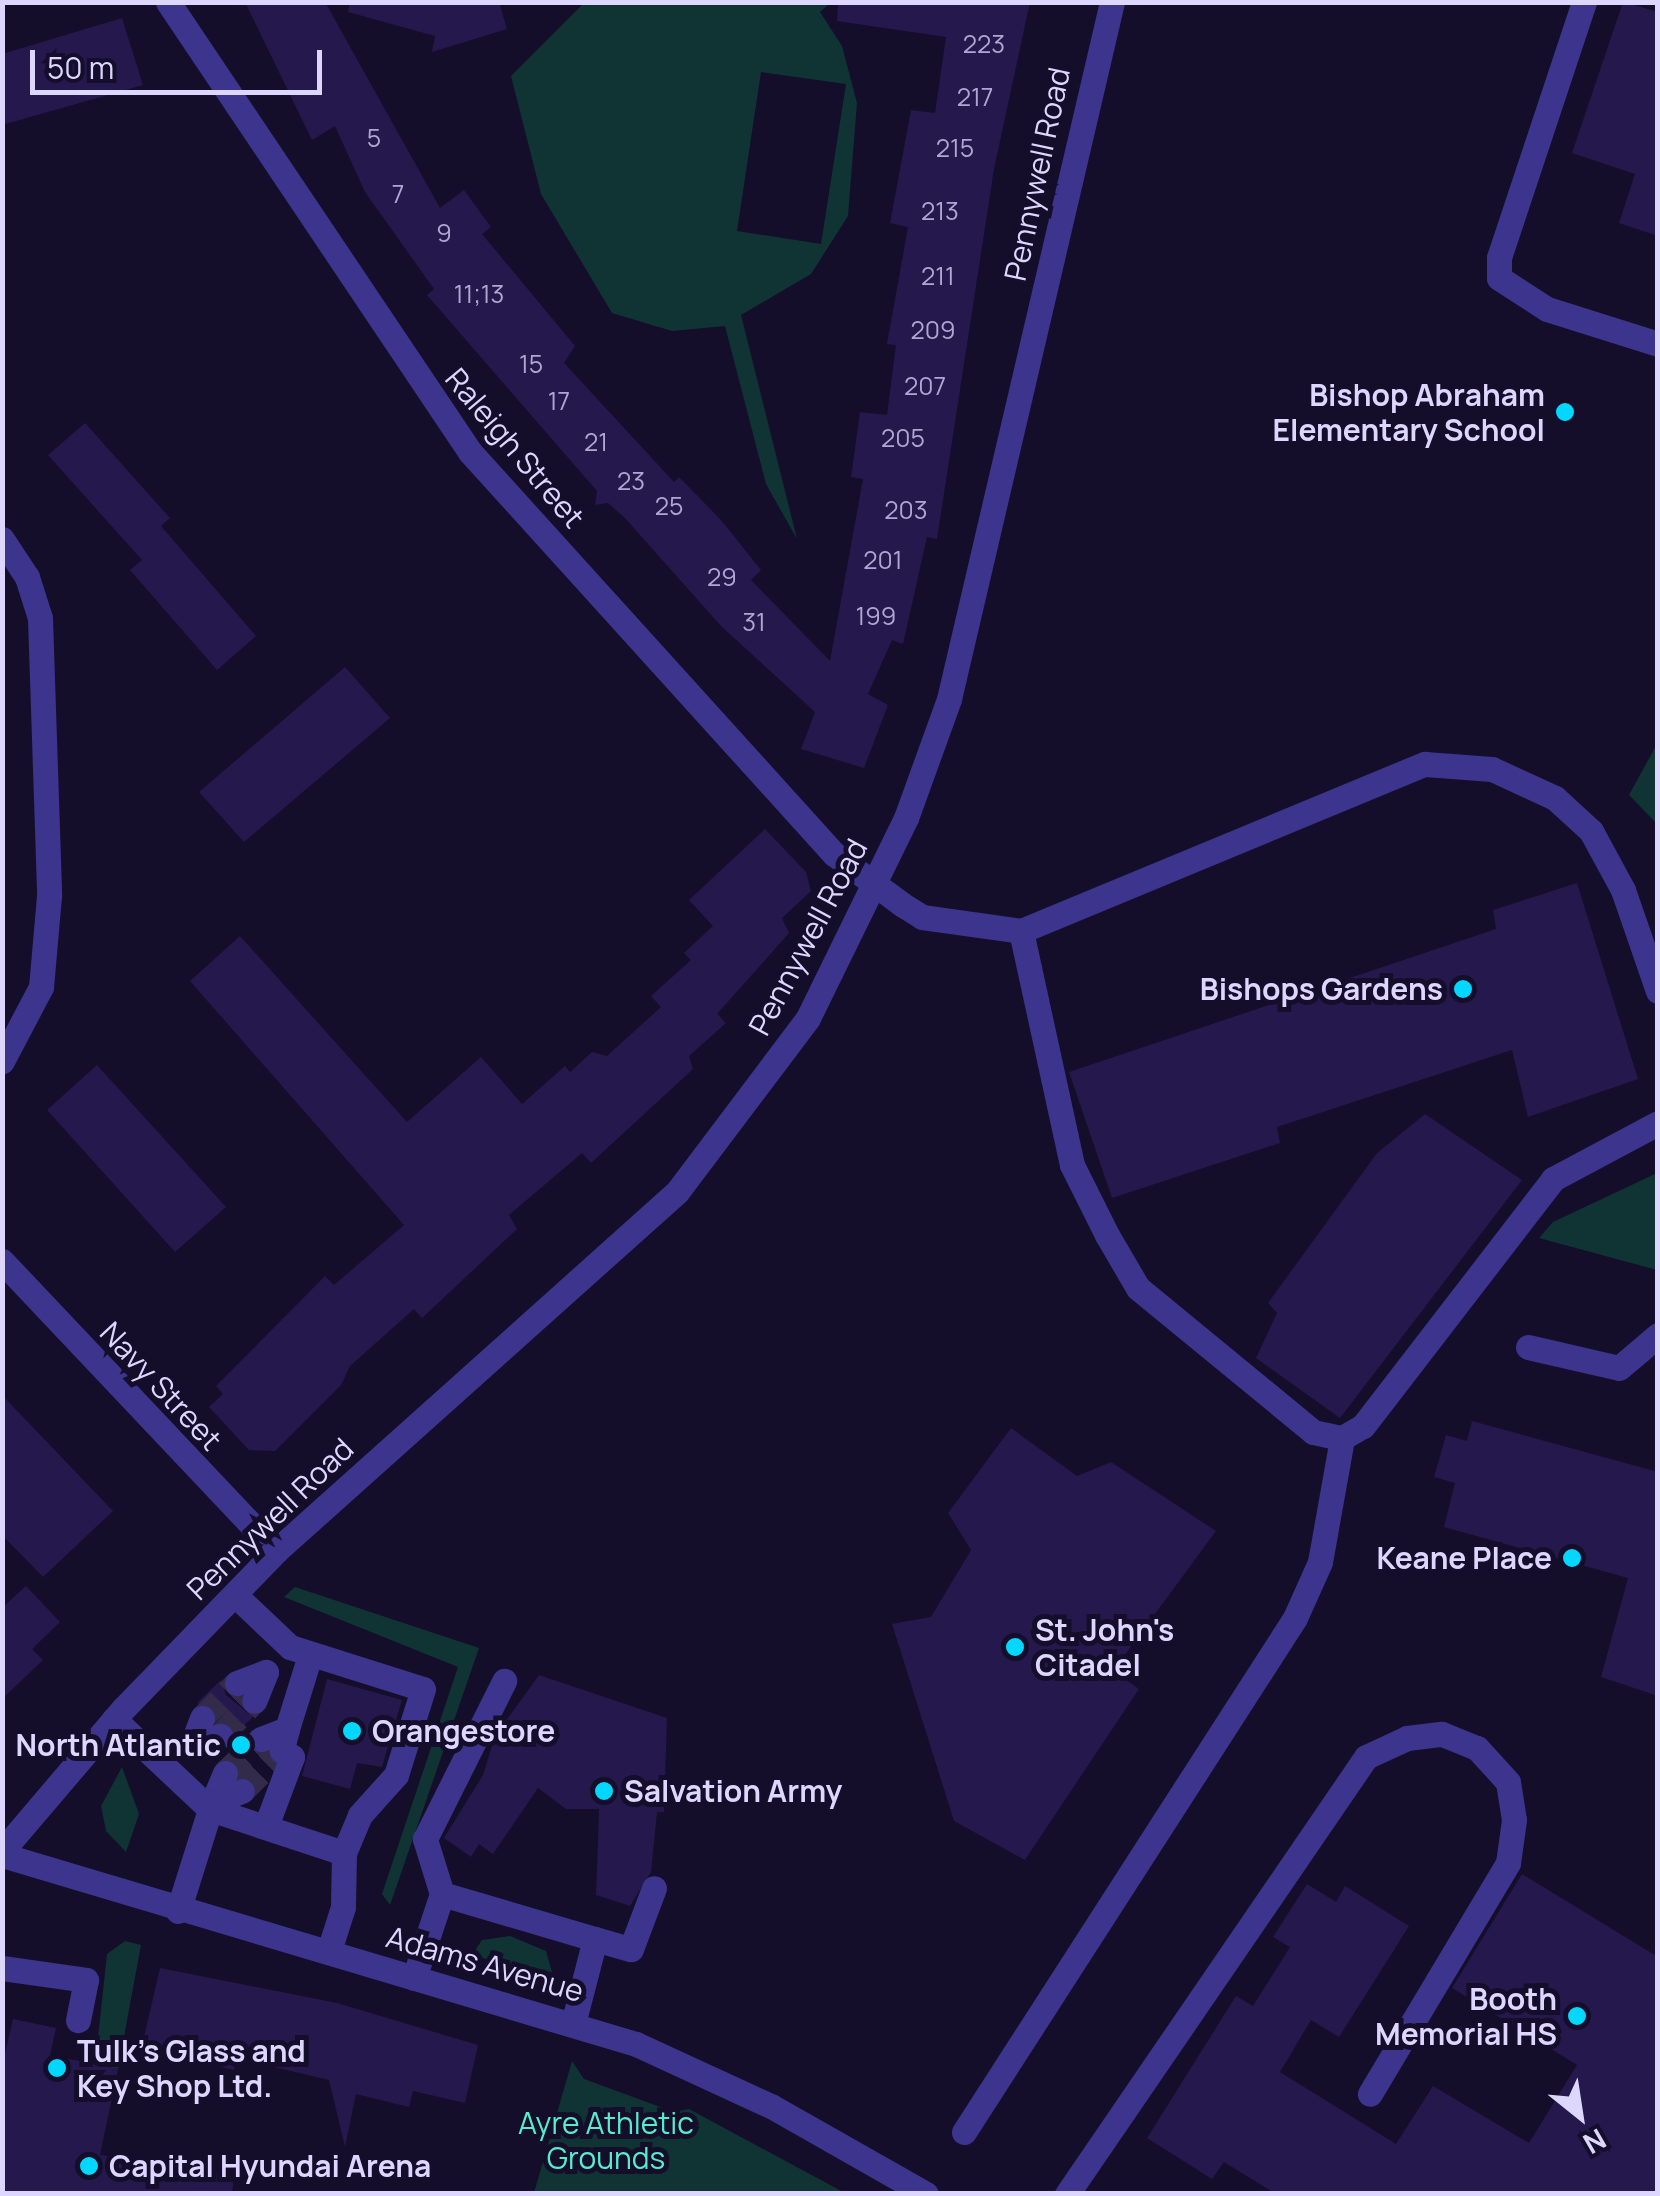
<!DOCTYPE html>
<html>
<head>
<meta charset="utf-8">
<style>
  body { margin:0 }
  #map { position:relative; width:1660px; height:2196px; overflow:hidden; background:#140e2a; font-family:Manrope,sans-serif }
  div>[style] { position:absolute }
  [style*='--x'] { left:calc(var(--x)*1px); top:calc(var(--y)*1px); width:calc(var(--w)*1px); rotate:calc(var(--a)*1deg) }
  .green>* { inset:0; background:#103434 }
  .building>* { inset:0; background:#25184d }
  .minor-tunnel>* { height:25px; margin-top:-12.5px; transform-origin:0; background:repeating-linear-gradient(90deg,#322c4a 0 25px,transparent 0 37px) }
  .minor>* { height:25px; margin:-12.5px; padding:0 12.5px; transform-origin:12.5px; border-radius:12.5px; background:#3c348d }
  .dots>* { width:28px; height:28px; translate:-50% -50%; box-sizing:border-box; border:5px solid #140e2a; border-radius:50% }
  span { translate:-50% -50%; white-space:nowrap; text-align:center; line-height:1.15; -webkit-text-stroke:10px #140e2a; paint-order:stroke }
  .number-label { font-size:25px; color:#afa6d2 }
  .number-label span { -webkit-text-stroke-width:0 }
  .street-label { font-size:30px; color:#ddd6ff }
  .poi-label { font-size:30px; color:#ddd6ff; font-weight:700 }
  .right { translate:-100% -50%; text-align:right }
  .left { translate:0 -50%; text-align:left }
  .park-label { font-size:30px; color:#56ecce }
  .frame { position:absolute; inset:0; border:5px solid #ddd6ff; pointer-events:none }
  .north { position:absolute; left:1530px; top:2066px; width:100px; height:100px; -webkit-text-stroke:8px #140e2a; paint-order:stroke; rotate:150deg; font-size:28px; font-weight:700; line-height:40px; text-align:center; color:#ddd6ff }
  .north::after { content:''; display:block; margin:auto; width:35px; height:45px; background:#ddd6ff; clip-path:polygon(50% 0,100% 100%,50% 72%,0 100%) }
  .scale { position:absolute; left:30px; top:50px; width:292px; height:45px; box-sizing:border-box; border:5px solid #ddd6ff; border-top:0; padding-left:12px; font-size:30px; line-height:35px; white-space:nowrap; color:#ddd6ff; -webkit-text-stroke:8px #140e2a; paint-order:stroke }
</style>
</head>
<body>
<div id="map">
  <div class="green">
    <div style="clip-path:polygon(evenodd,584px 3px,830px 3px,820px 12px,842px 46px,857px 103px,848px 216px,811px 274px,741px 315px,797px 539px,766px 484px,725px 326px,672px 331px,612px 313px,541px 194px,511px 76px,584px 3px,761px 72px,846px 84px,821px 244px,737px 231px,761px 72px)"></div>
    <div style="clip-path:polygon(1657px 744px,1657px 824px,1629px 795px)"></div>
    <div style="clip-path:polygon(1657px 1173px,1657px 1270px,1539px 1238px,1553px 1222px)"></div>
    <div style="clip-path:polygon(295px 1587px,479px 1648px,390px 1905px,382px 1894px,458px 1667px,284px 1597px)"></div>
    <div style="clip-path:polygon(122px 1767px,139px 1814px,126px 1852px,106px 1831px,101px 1806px)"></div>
    <div style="clip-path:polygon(510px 1936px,546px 1951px,554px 1979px,472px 1955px,482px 1940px)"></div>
    <div style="clip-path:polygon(125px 1941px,141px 1945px,118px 2069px,97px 2065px,97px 2047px,107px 1954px)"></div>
    <div style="clip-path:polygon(572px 2061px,584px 2079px,674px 2112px,689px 2109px,845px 2193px,534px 2193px)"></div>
  </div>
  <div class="building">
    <div style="clip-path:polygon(245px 2px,325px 2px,440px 208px,464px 190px,491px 227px,482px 234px,575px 346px,564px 363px,674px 482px,679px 477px,721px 520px,761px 570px,751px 580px,830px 661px,863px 479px,851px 477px,860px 412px,887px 415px,896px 345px,887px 344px,908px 227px,890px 223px,911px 110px,935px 113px,946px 37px,837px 21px,838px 2px,1030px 2px,994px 169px,937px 539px,927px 537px,903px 644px,892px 640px,868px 694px,888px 705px,864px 768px,801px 749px,815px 712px,721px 626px,624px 517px,608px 503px,595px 505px,597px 491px,427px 295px,434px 289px,365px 192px,335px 126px,312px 140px)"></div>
    <div style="clip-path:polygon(350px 2px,499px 2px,507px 29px,432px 52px,435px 36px,348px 12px)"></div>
    <div style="clip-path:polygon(1623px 2px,1658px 12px,1658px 236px,1619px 223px,1635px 174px,1572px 153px)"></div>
    <div style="clip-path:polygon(122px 18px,143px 85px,2px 125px,2px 54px)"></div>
    <div style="clip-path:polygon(85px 423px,170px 518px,161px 526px,256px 636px,217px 670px,130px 570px,142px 560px,48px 455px)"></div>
    <div style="clip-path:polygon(345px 667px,390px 718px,244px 842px,199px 792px)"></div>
    <div style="clip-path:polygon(765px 829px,806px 872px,811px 891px,782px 918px,789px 933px,717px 1014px,726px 1023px,689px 1056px,693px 1069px,591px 1163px,582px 1153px,509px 1215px,517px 1229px,422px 1318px,414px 1309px,350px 1366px,341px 1385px,275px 1451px,249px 1450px,209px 1407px,223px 1394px,216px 1386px,325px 1276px,334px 1285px,404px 1225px,190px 981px,240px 936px,407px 1122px,481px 1057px,522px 1104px,565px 1066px,570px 1072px,592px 1052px,607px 1056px,661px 1007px,651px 996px,691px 960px,684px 953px,713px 926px,689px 900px)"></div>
    <div style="clip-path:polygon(1577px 883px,1638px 1079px,1528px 1117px,1512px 1050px,1277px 1127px,1280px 1143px,1112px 1198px,1069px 1072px,1496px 929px,1493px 910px)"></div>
    <div style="clip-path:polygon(97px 1065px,226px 1207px,175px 1252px,47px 1110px)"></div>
    <div style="clip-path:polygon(1425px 1114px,1522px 1180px,1340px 1418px,1256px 1358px,1277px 1313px,1268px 1303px,1377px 1153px)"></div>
    <div style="clip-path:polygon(2px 1395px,113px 1511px,43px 1577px,2px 1535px)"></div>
    <div style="clip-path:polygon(1472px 1421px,1658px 1472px,1658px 1696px,1601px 1677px,1628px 1578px,1444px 1527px,1455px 1483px,1434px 1477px,1446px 1435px,1467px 1441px)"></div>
    <div style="clip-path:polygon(1011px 1428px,1077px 1476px,1111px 1462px,1216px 1531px,1113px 1671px,1139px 1689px,1025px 1860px,954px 1821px,892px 1624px,931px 1617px,971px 1550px,948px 1513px)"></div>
    <div style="clip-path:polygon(26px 1586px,60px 1622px,32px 1649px,43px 1660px,2px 1699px,2px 1608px)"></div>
    <div style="clip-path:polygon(539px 1675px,667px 1718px,664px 1812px,657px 1812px,651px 1872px,630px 1906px,596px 1895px,599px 1809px,566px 1809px,538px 1788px,493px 1854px,479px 1844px,471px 1857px,444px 1838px,483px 1775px,495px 1736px)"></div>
    <div style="clip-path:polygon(327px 1679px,402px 1700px,382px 1767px,357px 1763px,350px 1789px,302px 1776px)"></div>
    <div style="clip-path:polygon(221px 1680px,226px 1695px,253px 1717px,236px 1733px,214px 1707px,197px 1703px)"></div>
    <div style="clip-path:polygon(1522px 1874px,1658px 1957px,1658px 2194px,1276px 2194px,1224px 2162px,1212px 2179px,1147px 2138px,1236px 1996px,1253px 2006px,1290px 1947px,1273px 1937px,1307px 1884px,1336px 1902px,1345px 1886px,1409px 1926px,1339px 2037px,1311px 2020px,1280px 2072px,1396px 2144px,1433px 2086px,1529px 2143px,1577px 2065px,1452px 1988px)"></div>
    <div style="clip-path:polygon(160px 1968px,337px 2003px,478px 2045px,465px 2103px,413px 2091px,409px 2107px,356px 2094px,345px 2147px,329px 2080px,236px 2058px,234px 2070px,141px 2050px)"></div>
    <div style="clip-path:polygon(13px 2019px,56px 2028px,50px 2055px,118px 2069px,100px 2155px,234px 2176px,232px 2194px,2px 2194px,2px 2066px)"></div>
  </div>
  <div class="minor-tunnel">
    <div style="--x:202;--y:1718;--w:49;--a:-45"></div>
    <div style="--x:220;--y:1736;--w:49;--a:-45.8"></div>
    <div style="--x:225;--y:1773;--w:50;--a:-43.4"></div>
    <div style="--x:242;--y:1791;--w:49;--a:-45"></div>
  </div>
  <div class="minor">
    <div style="--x:168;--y:2;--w:542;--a:56.13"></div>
    <div style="--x:470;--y:452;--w:542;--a:47.84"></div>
    <div style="--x:834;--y:854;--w:86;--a:36.5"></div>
    <div style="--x:903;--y:905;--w:22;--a:32"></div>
    <div style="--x:922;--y:917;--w:100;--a:8"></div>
    <div style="--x:1021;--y:931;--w:437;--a:-22.5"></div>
    <div style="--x:1425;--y:764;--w:67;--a:4.3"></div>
    <div style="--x:1492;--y:769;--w:69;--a:24.7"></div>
    <div style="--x:1555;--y:798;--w:49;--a:42.5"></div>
    <div style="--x:1591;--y:831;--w:67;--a:61.5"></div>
    <div style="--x:1623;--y:890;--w:107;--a:70.9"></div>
    <div style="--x:1584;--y:2;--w:269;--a:108.4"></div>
    <div style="--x:1499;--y:257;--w:21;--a:90"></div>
    <div style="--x:1499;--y:278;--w:57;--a:32.9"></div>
    <div style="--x:1547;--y:309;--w:116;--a:17.5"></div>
    <div style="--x:2;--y:539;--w:45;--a:56.7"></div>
    <div style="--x:27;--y:577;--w:43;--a:72.4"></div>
    <div style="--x:40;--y:618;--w:278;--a:88.1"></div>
    <div style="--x:49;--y:896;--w:91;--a:95"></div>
    <div style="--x:41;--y:987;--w:84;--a:117.8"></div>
    <div style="--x:1021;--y:931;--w:239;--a:77.7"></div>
    <div style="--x:1072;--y:1165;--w:78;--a:63.4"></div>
    <div style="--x:1107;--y:1235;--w:61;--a:59.7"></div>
    <div style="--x:1138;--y:1288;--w:227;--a:39.4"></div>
    <div style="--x:1313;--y:1432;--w:30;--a:12"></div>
    <div style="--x:1342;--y:1438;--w:24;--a:-30"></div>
    <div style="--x:1363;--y:1426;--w:312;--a:-52.4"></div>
    <div style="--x:1553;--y:1179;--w:119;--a:-28.1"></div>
    <div style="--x:2;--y:1261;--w:399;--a:46.6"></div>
    <div style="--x:1528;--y:1347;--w:93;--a:13"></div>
    <div style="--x:1619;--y:1368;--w:51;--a:-40.2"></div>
    <div style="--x:235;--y:1595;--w:76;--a:43.4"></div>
    <div style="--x:290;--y:1647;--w:139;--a:17.5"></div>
    <div style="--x:423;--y:1689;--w:90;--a:107.4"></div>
    <div style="--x:396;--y:1775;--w:54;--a:132"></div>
    <div style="--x:360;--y:1815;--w:41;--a:112.8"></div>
    <div style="--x:344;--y:1853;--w:54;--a:91.1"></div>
    <div style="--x:343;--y:1907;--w:46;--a:107.7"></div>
    <div style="--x:237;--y:1683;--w:31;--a:-21"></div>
    <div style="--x:266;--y:1672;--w:31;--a:112"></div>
    <div style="--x:202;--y:1718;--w:30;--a:111"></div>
    <div style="--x:191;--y:1746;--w:31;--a:-19"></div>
    <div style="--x:114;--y:1719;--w:132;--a:43.2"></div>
    <div style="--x:210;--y:1809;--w:141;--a:18.2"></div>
    <div style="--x:287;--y:1729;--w:77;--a:-72.7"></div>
    <div style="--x:261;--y:1739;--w:28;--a:-21"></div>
    <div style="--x:287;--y:1729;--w:16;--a:104"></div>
    <div style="--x:225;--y:1773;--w:33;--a:113"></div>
    <div style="--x:212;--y:1803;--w:32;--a:-22"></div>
    <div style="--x:266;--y:1826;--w:74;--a:-69.4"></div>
    <div style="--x:292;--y:1757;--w:12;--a:-149"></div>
    <div style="--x:2;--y:1851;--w:187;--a:-49.6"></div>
    <div style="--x:123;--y:1709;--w:220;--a:-45.9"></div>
    <div style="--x:276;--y:1551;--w:538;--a:-41.84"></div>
    <div style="--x:677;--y:1192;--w:218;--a:-53"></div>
    <div style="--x:808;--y:1018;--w:223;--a:-63.9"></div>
    <div style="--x:906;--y:818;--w:127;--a:-70.1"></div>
    <div style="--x:949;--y:699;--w:716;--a:-76.84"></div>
    <div style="--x:2;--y:1855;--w:662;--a:16.6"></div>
    <div style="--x:636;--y:2044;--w:149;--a:24.7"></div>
    <div style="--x:771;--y:2106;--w:178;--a:29.6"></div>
    <div style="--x:442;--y:1894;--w:58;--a:-107.2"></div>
    <div style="--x:425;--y:1839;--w:177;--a:-63.4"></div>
    <div style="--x:178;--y:1911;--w:113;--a:-72.5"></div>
    <div style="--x:595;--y:1939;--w:37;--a:16"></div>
    <div style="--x:631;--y:1949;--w:65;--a:-69.3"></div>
    <div style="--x:2;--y:1968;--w:85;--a:8.1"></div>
    <div style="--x:86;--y:1980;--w:41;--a:101.3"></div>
    <div style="--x:414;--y:1978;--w:89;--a:-71.6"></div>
    <div style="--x:442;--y:1894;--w:159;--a:16.4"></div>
    <div style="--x:595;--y:1939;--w:88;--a:104.5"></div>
    <div style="--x:964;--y:2132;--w:611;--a:-57.22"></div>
    <div style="--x:1295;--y:1618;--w:61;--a:-65.9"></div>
    <div style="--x:1320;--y:1562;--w:126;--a:-79.9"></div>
    <div style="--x:1067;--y:2194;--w:529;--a:-55.62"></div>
    <div style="--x:1366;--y:1757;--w:45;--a:-24.9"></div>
    <div style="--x:1407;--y:1738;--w:35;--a:-7"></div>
    <div style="--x:1442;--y:1734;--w:38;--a:22"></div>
    <div style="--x:1477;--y:1748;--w:46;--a:47.6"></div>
    <div style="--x:1508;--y:1782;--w:38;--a:81"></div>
    <div style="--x:1514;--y:1820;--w:43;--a:97.9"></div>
    <div style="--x:1508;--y:1863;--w:269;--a:120.9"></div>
  </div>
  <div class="dots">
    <div style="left:1565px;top:412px;background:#02d8ff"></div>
    <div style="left:1463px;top:989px;background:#02d8ff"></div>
    <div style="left:1572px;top:1558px;background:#02d8ff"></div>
    <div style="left:1015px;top:1647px;background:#02d8ff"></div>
    <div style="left:352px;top:1731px;background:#02d8ff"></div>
    <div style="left:241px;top:1745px;background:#02d8ff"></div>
    <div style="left:604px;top:1791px;background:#02d8ff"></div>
    <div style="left:1577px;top:2016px;background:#02d8ff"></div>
    <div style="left:57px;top:2068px;background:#02d8ff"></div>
    <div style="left:89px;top:2166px;background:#02d8ff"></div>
  </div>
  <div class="number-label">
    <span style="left:984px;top:44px">223</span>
    <span style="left:975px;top:97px">217</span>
    <span style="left:374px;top:138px">5</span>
    <span style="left:955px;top:148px">215</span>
    <span style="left:398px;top:194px">7</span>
    <span style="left:940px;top:211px">213</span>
    <span style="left:444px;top:233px">9</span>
    <span style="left:938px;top:276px">211</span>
    <span style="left:479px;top:294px">11;13</span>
    <span style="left:933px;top:330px">209</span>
    <span style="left:531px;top:364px">15</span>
    <span style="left:925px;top:386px">207</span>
    <span style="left:559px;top:401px">17</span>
    <span style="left:903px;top:438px">205</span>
    <span style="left:596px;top:442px">21</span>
    <span style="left:631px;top:481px">23</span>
    <span style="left:669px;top:506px">25</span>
    <span style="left:906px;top:510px">203</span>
    <span style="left:883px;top:560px">201</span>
    <span style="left:722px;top:577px">29</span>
    <span style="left:876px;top:616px">199</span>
    <span style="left:754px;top:622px">31</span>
  </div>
  <div class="street-label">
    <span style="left:1037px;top:174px;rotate:-78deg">Pennywell Road</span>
    <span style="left:515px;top:448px;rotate:50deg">Raleigh Street</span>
    <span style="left:808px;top:937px;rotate:-62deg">Pennywell Road</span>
    <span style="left:161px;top:1386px;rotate:47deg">Navy Street</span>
    <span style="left:270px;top:1519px;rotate:-44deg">Pennywell Road</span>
    <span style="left:485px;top:1964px;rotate:16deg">Adams Avenue</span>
  </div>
  <div class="poi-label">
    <span class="right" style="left:1545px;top:412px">Bishop Abraham<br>Elementary School</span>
    <span class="right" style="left:1443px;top:989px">Bishops Gardens</span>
    <span class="right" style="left:1552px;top:1558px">Keane Place</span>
    <span class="left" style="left:1035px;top:1647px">St. John's<br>Citadel</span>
    <span class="left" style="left:372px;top:1731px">Orangestore</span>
    <span class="right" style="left:221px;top:1745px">North Atlantic</span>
    <span class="left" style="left:624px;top:1791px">Salvation Army</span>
    <span class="right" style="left:1557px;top:2016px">Booth<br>Memorial HS</span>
    <span class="left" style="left:77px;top:2068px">Tulk's Glass and<br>Key Shop Ltd.</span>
    <span class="left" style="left:109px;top:2166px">Capital Hyundai Arena</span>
  </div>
  <div class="park-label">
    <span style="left:606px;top:2140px">Ayre Athletic<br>Grounds</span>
  </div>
  <div class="frame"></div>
  <div class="north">N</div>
  <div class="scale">50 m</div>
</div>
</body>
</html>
